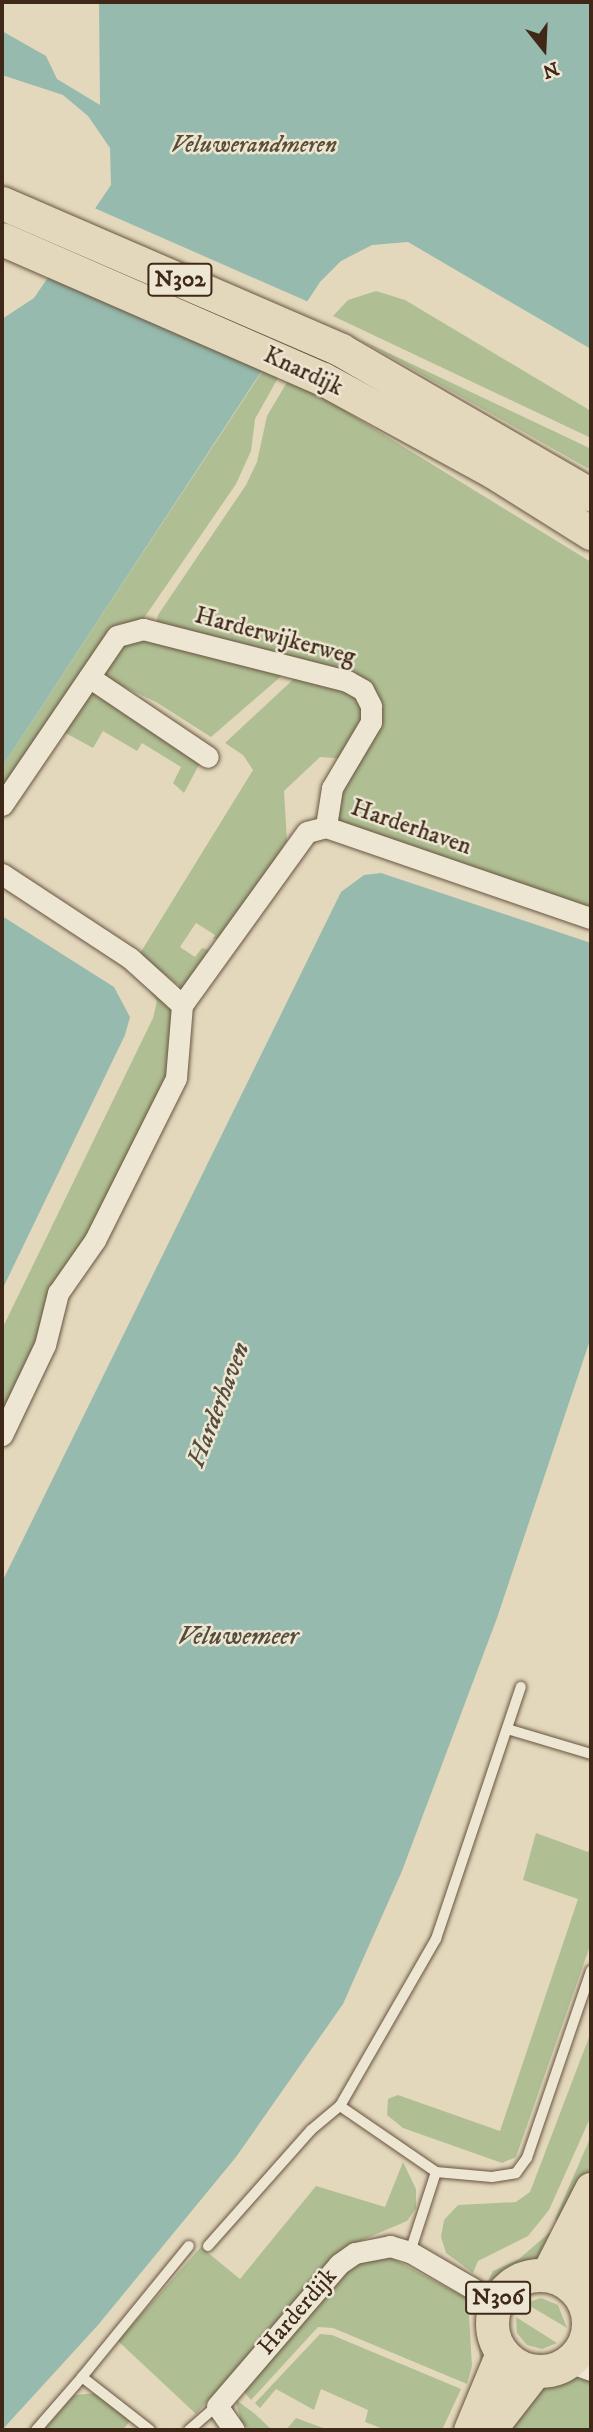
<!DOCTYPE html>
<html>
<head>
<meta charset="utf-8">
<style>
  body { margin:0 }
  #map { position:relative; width:593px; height:2432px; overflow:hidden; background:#e3d8bc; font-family:"IM FELL DW Pica",serif }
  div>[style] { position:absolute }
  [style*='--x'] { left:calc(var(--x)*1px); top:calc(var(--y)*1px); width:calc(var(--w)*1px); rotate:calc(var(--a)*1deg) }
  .green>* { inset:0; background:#b0bf93 }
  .water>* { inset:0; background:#96baad }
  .pier>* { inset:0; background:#e3d8bc }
  .roads { filter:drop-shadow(0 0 2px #685441) drop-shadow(0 0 2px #685441) }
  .lane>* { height:10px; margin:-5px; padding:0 5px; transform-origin:5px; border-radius:5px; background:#ede6d3 }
  .street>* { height:21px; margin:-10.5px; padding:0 10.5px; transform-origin:10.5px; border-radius:10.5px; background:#ede6d3 }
  .primary>* { height:33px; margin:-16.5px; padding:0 16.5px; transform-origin:16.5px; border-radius:16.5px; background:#e3d8bc }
  .primary>.ring { margin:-16.5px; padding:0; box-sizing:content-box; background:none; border:33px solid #e3d8bc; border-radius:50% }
  span { translate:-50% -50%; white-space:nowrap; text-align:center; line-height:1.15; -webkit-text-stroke:5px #ede6d3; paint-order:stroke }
  .shield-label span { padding:2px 5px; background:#ede6d3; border:2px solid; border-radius:5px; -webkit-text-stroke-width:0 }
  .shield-label { font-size:23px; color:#3f2818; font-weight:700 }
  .park-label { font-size:24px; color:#5b4e37; font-style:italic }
  .street-label { font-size:24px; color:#3f2818 }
  .water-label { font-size:26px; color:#554c3d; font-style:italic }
  .frame { position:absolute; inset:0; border:4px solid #3f2818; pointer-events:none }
  .north { position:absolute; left:509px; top:14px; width:70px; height:70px; -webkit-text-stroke:5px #ede6d3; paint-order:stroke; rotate:162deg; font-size:19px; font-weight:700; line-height:28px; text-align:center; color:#3f2818 }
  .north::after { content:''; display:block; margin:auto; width:24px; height:32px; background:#3f2818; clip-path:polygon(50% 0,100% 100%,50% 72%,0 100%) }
</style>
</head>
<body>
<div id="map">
  <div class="green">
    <div style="clip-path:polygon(376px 291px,405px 300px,591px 411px,591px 438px,333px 316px,348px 300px)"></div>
    <div style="clip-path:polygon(359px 339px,581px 444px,591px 449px,591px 470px)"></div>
    <div style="clip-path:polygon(263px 370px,278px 378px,255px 419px,251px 451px,236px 484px,142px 621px,119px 624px,2px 793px,2px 767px)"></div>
    <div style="clip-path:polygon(290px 377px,591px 562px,591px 909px,338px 821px,335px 812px,374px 694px,156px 625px,158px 615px,246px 485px,257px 462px,267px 416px)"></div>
    <div style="clip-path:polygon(144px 637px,285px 673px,211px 737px,156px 702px,99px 675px,113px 647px)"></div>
    <div style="clip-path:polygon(298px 675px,350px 687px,367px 718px,345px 759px,320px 757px,284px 791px,287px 841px,222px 938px,213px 939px,215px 935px,196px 923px,180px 947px,195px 957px,202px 948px,216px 952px,187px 991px,139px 955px,253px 770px,243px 755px,225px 743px)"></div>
    <div style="clip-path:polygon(95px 686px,201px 761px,184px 793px,173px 783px,181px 767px,142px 743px,137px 751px,103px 731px,93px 748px,60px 730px)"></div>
    <div style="clip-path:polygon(137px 974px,175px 1011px,173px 1067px,44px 1323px,2px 1419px,2px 1329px,153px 1018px,157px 1001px)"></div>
    <div style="clip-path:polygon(536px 1833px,588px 1852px,591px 1845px,591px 1943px,516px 2157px,502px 2163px,403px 2128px,387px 2115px,388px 2099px,398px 2095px,500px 2131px,578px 1899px,523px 1880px)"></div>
    <div style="clip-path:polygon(591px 2032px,591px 2116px,549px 2210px,528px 2236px,478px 2261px,473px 2273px,446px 2253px,441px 2237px,444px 2220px,458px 2205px,516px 2202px,530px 2192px)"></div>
    <div style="clip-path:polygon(591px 2136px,591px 2172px,565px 2227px,555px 2219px)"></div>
    <div style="clip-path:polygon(403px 2162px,416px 2189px,416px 2208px,407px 2221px,344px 2248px,196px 2414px,118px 2341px,201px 2247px,240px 2279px,316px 2186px,385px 2207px)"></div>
    <div style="clip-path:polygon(549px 2233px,555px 2233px,537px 2261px,488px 2281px,493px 2271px,519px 2259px)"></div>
    <div style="clip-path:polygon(388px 2256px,468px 2299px,472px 2366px,467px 2384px,333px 2328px,318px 2327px,251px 2400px,240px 2387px,354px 2263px)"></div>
    <div style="clip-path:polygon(541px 2298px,558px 2305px,567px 2328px,525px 2303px)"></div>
    <div style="clip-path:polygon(478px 2311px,489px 2356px,481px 2365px,475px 2323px)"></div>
    <div style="clip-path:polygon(516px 2317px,557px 2343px,542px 2349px,527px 2345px,517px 2333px)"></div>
    <div style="clip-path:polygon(320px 2334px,332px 2335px,461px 2389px,442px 2430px,386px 2430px,365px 2422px,368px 2410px,321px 2389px,314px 2410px,276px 2389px,260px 2408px,255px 2403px)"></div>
    <div style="clip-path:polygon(571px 2377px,591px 2381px,591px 2430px,497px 2430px,533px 2387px)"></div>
    <div style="clip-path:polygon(97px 2393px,130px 2421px,123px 2430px,44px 2430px,74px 2395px)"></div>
    <div style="clip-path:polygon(235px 2399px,255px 2414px,272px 2430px,250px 2430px,241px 2421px)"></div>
    <div style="clip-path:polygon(296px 2418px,323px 2428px,323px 2430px,286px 2430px)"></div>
  </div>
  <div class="water">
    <div style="clip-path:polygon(99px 2px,591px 2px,591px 349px,408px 242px,372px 245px,341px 261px,320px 282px,2px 767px,2px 319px,34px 298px,111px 185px,110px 148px,88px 116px,63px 95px,2px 75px,2px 31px,46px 56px,57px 79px,100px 105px)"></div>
    <div style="clip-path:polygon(381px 873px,591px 943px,591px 1337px,497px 1618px,402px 1871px,343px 2004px,236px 2157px,98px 2325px,2px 2430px,2px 1582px,341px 892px,364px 875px)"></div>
    <div style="clip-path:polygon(2px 916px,114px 987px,130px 1017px,125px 1035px,2px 1290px)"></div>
  </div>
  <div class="pier">
    <div style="clip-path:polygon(92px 207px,311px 303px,268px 370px,47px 272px)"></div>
  </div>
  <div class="roads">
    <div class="lane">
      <div style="--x:507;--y:1729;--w:88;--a:16.6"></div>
      <div style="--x:340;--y:2106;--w:193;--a:-60.1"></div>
      <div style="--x:436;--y:1939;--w:266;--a:-71.4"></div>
      <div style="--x:208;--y:2246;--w:155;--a:-48.4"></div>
      <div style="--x:311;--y:2130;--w:38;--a:-40"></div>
      <div style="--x:340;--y:2106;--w:116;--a:34.5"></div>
      <div style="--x:436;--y:2172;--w:56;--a:5.1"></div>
      <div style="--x:492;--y:2177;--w:24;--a:-9"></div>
      <div style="--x:516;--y:2173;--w:19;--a:-54"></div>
      <div style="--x:527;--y:2158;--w:198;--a:-71.1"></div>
      <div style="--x:410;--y:2252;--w:84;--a:-72"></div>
      <div style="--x:82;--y:2377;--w:169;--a:-50.8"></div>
      <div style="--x:36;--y:2430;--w:70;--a:-49"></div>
      <div style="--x:82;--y:2377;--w:86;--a:37.9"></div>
      <div style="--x:189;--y:2430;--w:37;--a:-41"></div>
    </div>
    <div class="street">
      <div style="--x:89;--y:677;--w:143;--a:33.9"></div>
      <div style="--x:2;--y:805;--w:204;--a:-55.8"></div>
      <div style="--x:117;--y:636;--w:27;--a:-15"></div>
      <div style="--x:143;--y:629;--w:211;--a:14.3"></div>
      <div style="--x:347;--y:681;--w:18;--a:29"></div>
      <div style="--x:363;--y:690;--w:18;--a:63"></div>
      <div style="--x:371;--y:706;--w:16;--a:90"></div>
      <div style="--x:371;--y:722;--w:77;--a:120.6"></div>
      <div style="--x:332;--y:788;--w:39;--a:99"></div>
      <div style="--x:2;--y:874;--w:153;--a:33.3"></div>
      <div style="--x:130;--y:958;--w:70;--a:42.1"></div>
      <div style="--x:2;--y:1435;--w:100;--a:-64.5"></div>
      <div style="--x:45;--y:1345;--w:54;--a:-76"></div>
      <div style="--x:58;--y:1293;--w:65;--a:-55.1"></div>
      <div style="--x:95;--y:1240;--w:181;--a:-63.4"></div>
      <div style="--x:176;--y:1078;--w:73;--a:-85.3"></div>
      <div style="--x:182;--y:1005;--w:213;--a:-54.2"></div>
      <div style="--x:307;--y:832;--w:20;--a:-15"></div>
      <div style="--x:326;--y:827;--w:280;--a:19"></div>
      <div style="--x:587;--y:2334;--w:5;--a:37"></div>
      <div style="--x:569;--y:2362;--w:23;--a:20"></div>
      <div style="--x:234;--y:2430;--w:29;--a:-125"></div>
      <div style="--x:217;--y:2406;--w:187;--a:-49.3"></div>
      <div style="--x:339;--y:2264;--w:19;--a:-35"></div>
      <div style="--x:355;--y:2253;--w:36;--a:-11"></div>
      <div style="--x:390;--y:2246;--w:21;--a:17"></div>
      <div style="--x:410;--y:2252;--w:99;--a:30.2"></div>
    </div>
    <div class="primary">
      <div style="--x:2;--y:203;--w:369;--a:23.4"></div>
      <div style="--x:341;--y:350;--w:289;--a:30.1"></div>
      <div style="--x:2;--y:239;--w:350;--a:23.6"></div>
      <div style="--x:323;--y:379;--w:192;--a:28.6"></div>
      <div style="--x:492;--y:471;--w:117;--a:32.1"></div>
      <div class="ring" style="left:492px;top:2275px;width:63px;height:63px"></div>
      <div style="--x:547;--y:2275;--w:97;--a:-62.9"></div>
      <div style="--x:572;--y:2287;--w:53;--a:-68.8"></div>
      <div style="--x:470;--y:2430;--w:83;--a:-67.4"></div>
      <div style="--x:489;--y:2430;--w:75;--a:-52.1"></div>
    </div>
  </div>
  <div class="shield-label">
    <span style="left:180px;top:280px">N302</span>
    <span style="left:498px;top:2298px">N306</span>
  </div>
  <div class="park-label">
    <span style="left:254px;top:146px">Veluwerandmeren</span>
  </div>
  <div class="street-label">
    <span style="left:303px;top:372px;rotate:25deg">Knardijk</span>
    <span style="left:275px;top:637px;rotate:15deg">Harderwijkerweg</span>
    <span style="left:411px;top:828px;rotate:19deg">Harderhaven</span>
    <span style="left:298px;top:2312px;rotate:-49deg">Harderdijk</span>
  </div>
  <div class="water-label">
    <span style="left:219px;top:1405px;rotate:-69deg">Harderhaven</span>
    <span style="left:238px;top:1637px">Veluwemeer</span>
  </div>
  <div class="frame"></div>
  <div class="north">N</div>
</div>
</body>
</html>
